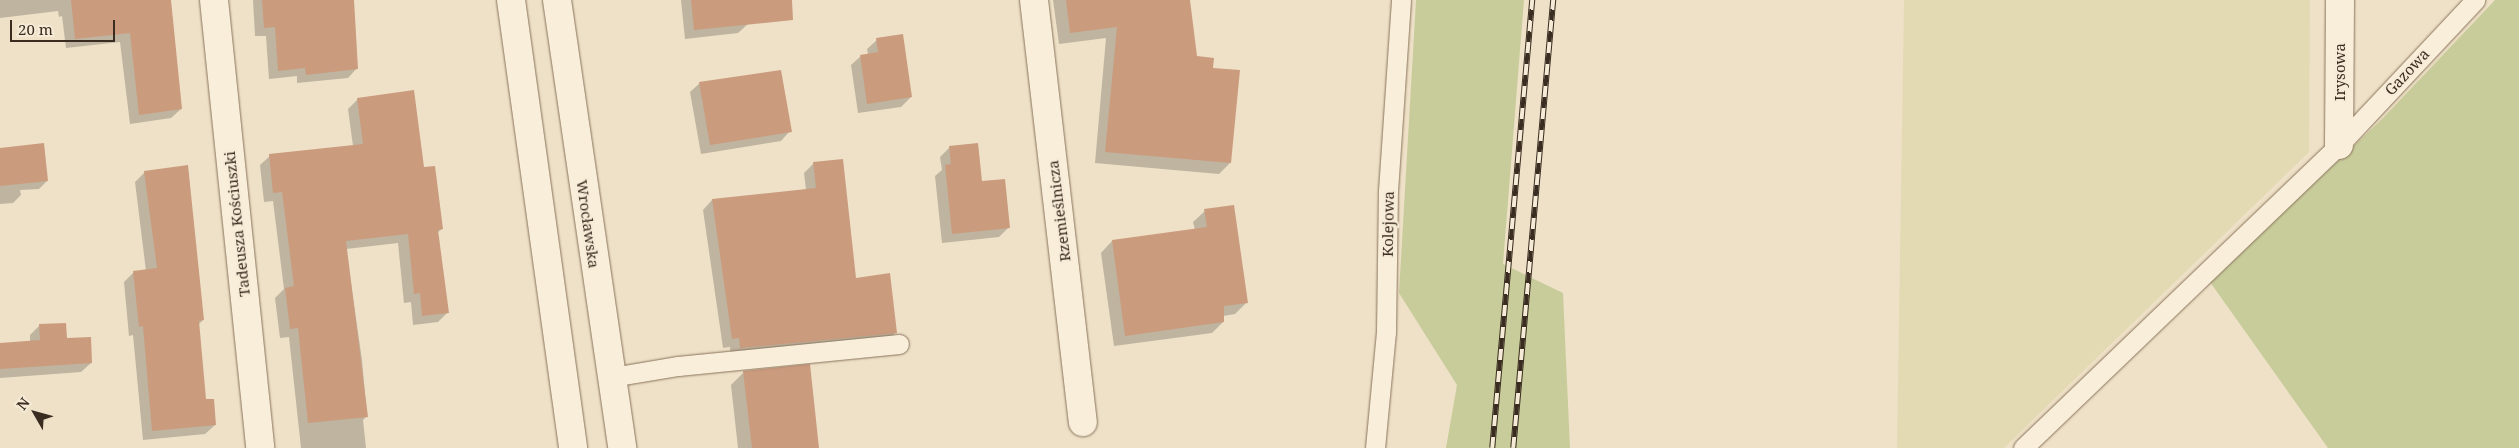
<!DOCTYPE html>
<html>
<head>
<meta charset="utf-8">
<style>
  body { margin:0 }
  #map { position:relative; width:2519px; height:448px; overflow:hidden; background:#eee1c7; font-family:"Noto Serif",serif }
  div>[style] { position:absolute }
  [style*='--x'] { left:calc(var(--x)*1px); top:calc(var(--y)*1px); width:calc(var(--w)*1px); rotate:calc(var(--a)*1deg) }
  .farmland>* { inset:0; background:#e3dab4 }
  .green>* { inset:0; background:#c8cc9b }
  .shadow>* { inset:0; background:#0003 }
  .building>* { inset:0; background:#cb9b7e }
  .roads { filter:drop-shadow(0 0 1px #89735c) drop-shadow(0 0 1px #89735c) }
  .service>* { height:19px; margin:-9.5px; padding:0 9.5px; transform-origin:9.5px; border-radius:9.5px; background:#f8eeda }
  .minor>* { height:28px; margin:-14px; padding:0 14px; transform-origin:14px; border-radius:14px; background:#f8eeda }
  .secondary>* { height:28px; margin:-14px; padding:0 14px; transform-origin:14px; border-radius:14px; background:#f8eeda }
  .rail>* { height:5.5px; margin-top:-2.75px; transform-origin:0; background:repeating-linear-gradient(90deg,#f5ebd6 0 11px,#3a2c20 0 22px); box-sizing:border-box; border-block:1px solid #3a2c20 }
  span { translate:-50% -50%; white-space:nowrap; text-align:center; line-height:1.15; -webkit-text-stroke:4px #f5ebd6; paint-order:stroke }
  .street-label { font-size:15px; color:#3a2c20 }
  .north { position:absolute; left:10px; top:388px; width:50px; height:50px; -webkit-text-stroke:4px #f5ebd6; paint-order:stroke; rotate:308deg; font-size:14px; font-weight:700; line-height:20px; text-align:center; color:#3a2c20 }
  .north::after { content:''; display:block; margin:auto; width:18px; height:22px; background:#3a2c20; clip-path:polygon(50% 0,100% 100%,50% 72%,0 100%) }
  .scale { position:absolute; left:10px; top:20px; width:105px; height:22px; box-sizing:border-box; border:2px solid #3a2c20; border-top:0; padding-left:6px; font-size:15px; line-height:18px; white-space:nowrap; color:#3a2c20; -webkit-text-stroke:4px #f5ebd6; paint-order:stroke }
</style>
</head>
<body>
<div id="map">
  <div class="farmland">
    <div style="clip-path:polygon(1904px 0,2310px 0,2309px 152px,2004px 448px,1897px 448px)"></div>
  </div>
  <div class="green">
    <div style="clip-path:polygon(1416px 0,1524px 0,1503px 264px,1563px 293px,1570px 448px,1446px 448px,1457px 385px,1399px 293px)"></div>
    <div style="clip-path:polygon(2495px 0,2519px 0,2519px 448px,2328px 448px,2210px 282px,2383px 118px)"></div>
  </div>
  <div class="shadow">
    <div style="clip-path:polygon(0 0,169px 0,181px 109px,171px 118px,130px 124px,120px 42px,66px 48px,62px 16px,59px 17px,58px 11px,0 18px)"></div>
    <div style="clip-path:polygon(253px 0,352px 0,357px 68px,348px 78px,297px 83px,297px 76px,269px 79px,266px 36px,255px 36px)"></div>
    <div style="clip-path:polygon(681px 0,746px 0,748px 24px,738px 33px,685px 39px)"></div>
    <div style="clip-path:polygon(1053px 0,1188px 0,1196px 57px,1212px 69px,1230px 163px,1219px 174px,1095px 163px,1106px 38px,1059px 44px)"></div>
    <div style="clip-path:polygon(877px 40px,911px 97px,901px 107px,858px 113px,851px 65px,861px 56px,868px 54px,867px 49px)"></div>
    <div style="clip-path:polygon(700px 83px,790px 131px,781px 141px,701px 154px,690px 92px)"></div>
    <div style="clip-path:polygon(358px 99px,423px 169px,442px 229px,437px 233px,448px 312px,438px 322px,413px 325px,411px 302px,404px 303px,398px 243px,346px 249px,362px 360px,367px 416px,363px 420px,366px 448px,301px 448px,289px 337px,280px 338px,275px 298px,284px 289px,273px 201px,264px 202px,260px 165px,270px 156px,353px 146px,348px 109px)"></div>
    <div style="clip-path:polygon(950px 147px,981px 182px,1009px 227px,999px 237px,942px 243px,935px 176px,942px 170px,940px 157px)"></div>
    <div style="clip-path:polygon(0 149px,47px 181px,39px 189px,20px 190px,21px 195px,13px 203px,0 204px)"></div>
    <div style="clip-path:polygon(814px 163px,855px 279px,896px 332px,887px 342px,731px 357px,730px 347px,723px 348px,703px 210px,712px 200px,806px 190px,804px 173px)"></div>
    <div style="clip-path:polygon(145px 172px,203px 320px,198px 325px,205px 401px,215px 425px,205px 434px,143px 440px,133px 335px,129px 336px,124px 282px,134px 272px,146px 271px,135px 182px)"></div>
    <div style="clip-path:polygon(1205px 211px,1246px 303px,1235px 314px,1223px 316px,1223px 322px,1212px 333px,1114px 346px,1101px 253px,1112px 241px,1195px 230px,1193px 222px)"></div>
    <div style="clip-path:polygon(40px 325px,66px 340px,91px 363px,81px 372px,0 378px,0 344px,30px 342px,30px 335px)"></div>
    <div style="clip-path:polygon(744px 372px,818px 448px,738px 448px,731px 385px)"></div>
  </div>
  <div class="building">
    <div style="clip-path:polygon(71px 0,171px 0,182px 109px,139px 115px,130px 33px,75px 39px)"></div>
    <div style="clip-path:polygon(262px 0,354px 0,358px 69px,306px 75px,305px 68px,278px 71px,275px 27px,264px 28px)"></div>
    <div style="clip-path:polygon(691px 0,792px 0,793px 20px,694px 30px)"></div>
    <div style="clip-path:polygon(1066px 0,1190px 0,1197px 56px,1214px 58px,1213px 68px,1240px 70px,1231px 163px,1105px 152px,1117px 27px,1070px 33px)"></div>
    <div style="clip-path:polygon(903px 34px,912px 97px,867px 104px,860px 55px,878px 52px,876px 38px)"></div>
    <div style="clip-path:polygon(781px 70px,792px 132px,710px 145px,699px 82px)"></div>
    <div style="clip-path:polygon(414px 90px,424px 167px,435px 166px,443px 229px,438px 230px,449px 313px,422px 316px,420px 293px,414px 294px,408px 234px,346px 241px,368px 417px,308px 423px,298px 328px,290px 329px,285px 288px,294px 286px,282px 192px,273px 193px,269px 154px,363px 144px,357px 98px)"></div>
    <div style="clip-path:polygon(44px 143px,48px 181px,0 186px,0 148px)"></div>
    <div style="clip-path:polygon(978px 143px,982px 181px,1005px 179px,1010px 228px,952px 234px,945px 165px,951px 164px,949px 146px)"></div>
    <div style="clip-path:polygon(843px 159px,856px 278px,890px 273px,897px 333px,740px 348px,739px 338px,732px 339px,712px 199px,816px 188px,813px 162px)"></div>
    <div style="clip-path:polygon(188px 165px,204px 320px,199px 321px,206px 399px,214px 399px,216px 425px,152px 431px,143px 326px,139px 327px,133px 271px,157px 268px,144px 171px)"></div>
    <div style="clip-path:polygon(1234px 205px,1248px 303px,1224px 306px,1224px 322px,1125px 336px,1112px 240px,1207px 227px,1204px 209px)"></div>
    <div style="clip-path:polygon(66px 323px,67px 338px,91px 337px,92px 363px,0 369px,0 343px,40px 340px,39px 324px)"></div>
    <div style="clip-path:polygon(810px 364px,819px 448px,752px 448px,743px 371px)"></div>
  </div>
  <div class="roads">
    <div class="service">
      <div style="--x:612;--y:377;--w:67;--a:-9.5"></div>
      <div style="--x:678;--y:366;--w:222;--a:-5.7"></div>
      <div style="--x:1375;--y:448;--w:117;--a:-84.6"></div>
      <div style="--x:1386;--y:332;--w:141;--a:-89.2"></div>
      <div style="--x:1388;--y:191;--w:191;--a:-86.1"></div>
      <div style="--x:2023;--y:448;--w:438;--a:-43.8"></div>
      <div style="--x:2339;--y:145;--w:199;--a:-46.8"></div>
    </div>
    <div class="minor">
      <div style="--x:214;--y:0;--w:450;--a:84.1"></div>
      <div style="--x:1034;--y:0;--w:425;--a:83.4"></div>
      <div style="--x:2339;--y:145;--w:145;--a:-89.6"></div>
    </div>
    <div class="secondary">
      <div style="--x:511;--y:0;--w:452;--a:82.1"></div>
      <div style="--x:557;--y:0;--w:453;--a:81.7"></div>
    </div>
  </div>
  <div class="rail">
    <div style="--x:1492;--y:448;--w:450;--a:-84.9"></div>
    <div style="--x:1513;--y:448;--w:450;--a:-84.9"></div>
  </div>
  <div class="street-label">
    <span style="left:2340px;top:72px;rotate:-90deg">Irysowa</span>
    <span style="left:2407px;top:72px;rotate:-47deg">Gazowa</span>
    <span style="left:1059px;top:211px;rotate:-97deg">Rzemieślnicza</span>
    <span style="left:237px;top:224px;rotate:-96deg">Tadeusza Kościuszki</span>
    <span style="left:588px;top:224px;rotate:82deg">Wrocławska</span>
    <span style="left:1388px;top:224px;rotate:-89deg">Kolejowa</span>
  </div>
  <div class="north">N</div>
  <div class="scale">20 m</div>
</div>
</body>
</html>
